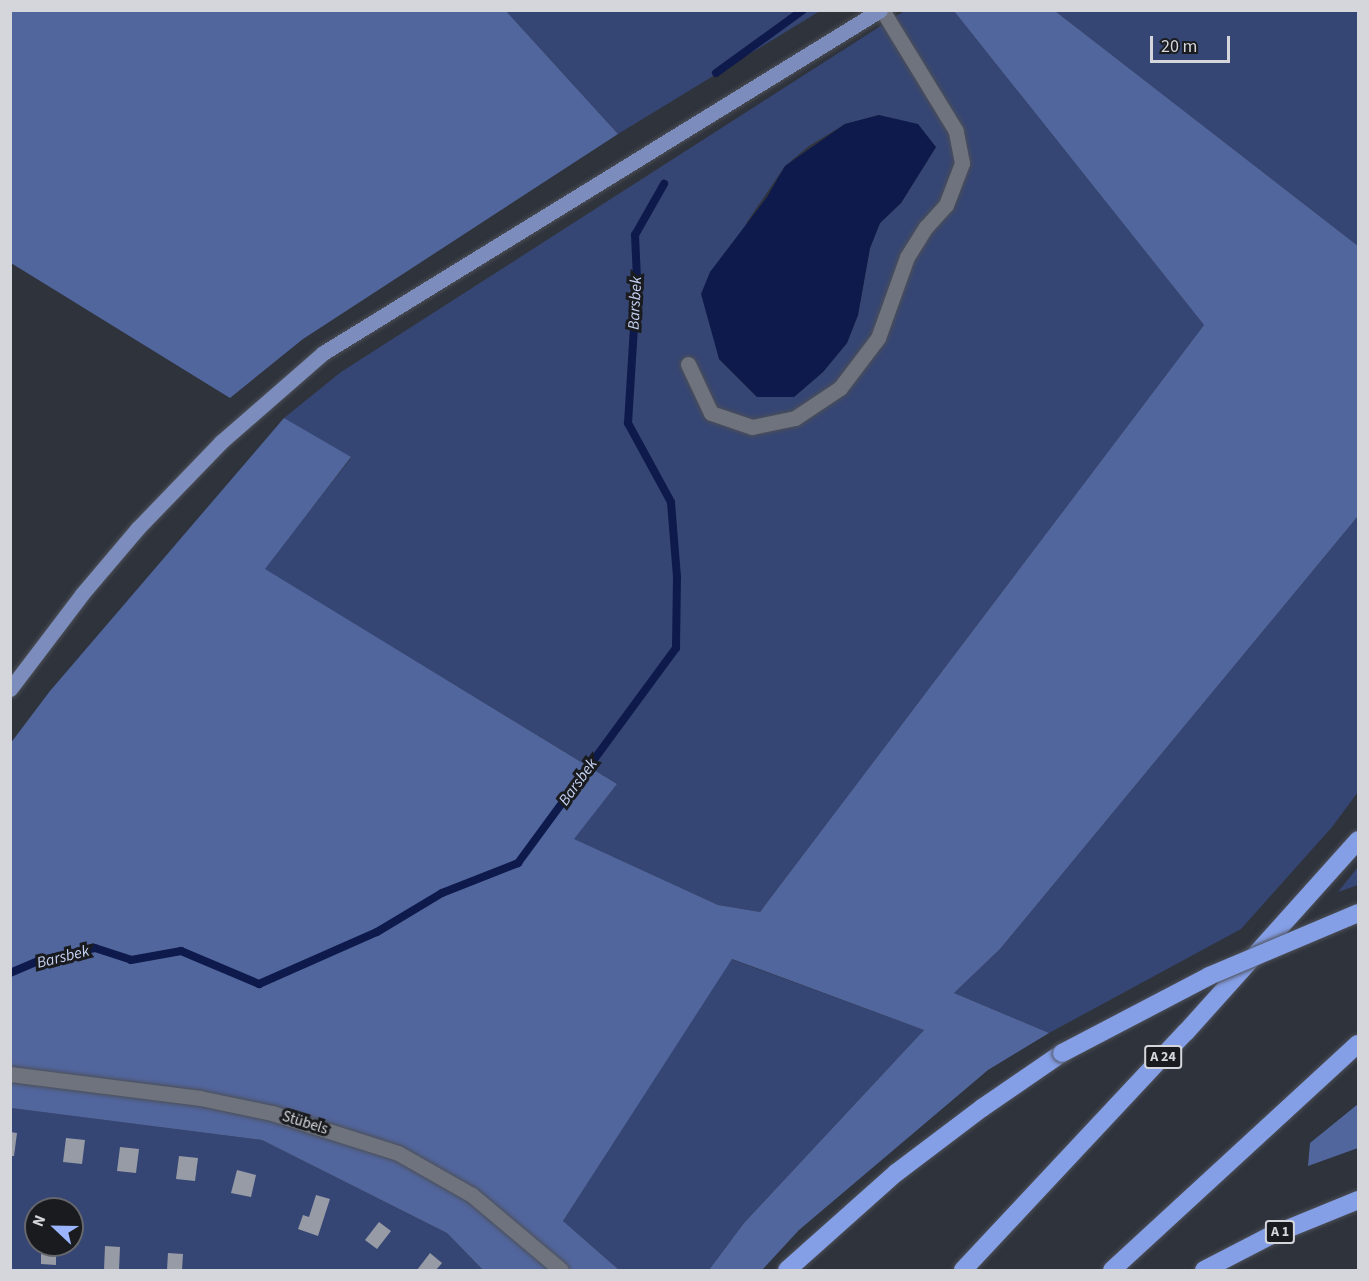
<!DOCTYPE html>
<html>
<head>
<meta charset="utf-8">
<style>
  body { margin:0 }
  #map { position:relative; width:1369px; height:1281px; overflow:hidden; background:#2f333c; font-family:"Source Sans 3",sans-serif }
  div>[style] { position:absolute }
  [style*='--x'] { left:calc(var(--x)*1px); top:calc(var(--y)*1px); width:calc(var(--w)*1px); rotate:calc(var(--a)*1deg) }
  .green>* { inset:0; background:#364674 }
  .forest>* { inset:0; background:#52669e }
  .water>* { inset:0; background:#0e1a4b }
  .stream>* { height:8px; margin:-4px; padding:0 4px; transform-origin:4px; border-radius:4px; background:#0e1a4b }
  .building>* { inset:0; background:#979ba6 }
  .roads { filter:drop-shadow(0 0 2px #4c4f56) drop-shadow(0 0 2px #4c4f56) }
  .minor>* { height:15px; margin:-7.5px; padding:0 7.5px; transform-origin:7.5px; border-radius:7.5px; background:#6f737d }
  .major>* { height:15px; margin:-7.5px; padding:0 7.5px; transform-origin:7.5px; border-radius:7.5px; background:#7c8dbd }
  .highway>* { height:18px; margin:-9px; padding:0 9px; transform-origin:9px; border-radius:9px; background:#859fe7 }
  .bridges { filter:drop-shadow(0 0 2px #4c4f56) drop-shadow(0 0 2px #4c4f56) }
  .highway-bridge>* { height:18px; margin:-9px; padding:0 9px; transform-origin:9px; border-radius:9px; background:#859fe7 }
  span { translate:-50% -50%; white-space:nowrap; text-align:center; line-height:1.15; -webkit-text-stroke:6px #191b1f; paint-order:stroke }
  .shield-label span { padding:2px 4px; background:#191b1f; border:2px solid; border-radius:4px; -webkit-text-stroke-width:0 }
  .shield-label { font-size:14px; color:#d4d6dc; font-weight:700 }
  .street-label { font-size:15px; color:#d4d6dc }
  .water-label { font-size:16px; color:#c5d2f4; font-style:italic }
  .frame { position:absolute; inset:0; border:12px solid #d4d6dc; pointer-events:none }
  .north { position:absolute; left:24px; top:1197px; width:60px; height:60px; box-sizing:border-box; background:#191b1f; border:2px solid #64666b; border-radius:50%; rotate:292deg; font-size:16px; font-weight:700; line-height:24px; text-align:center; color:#d4d6dc }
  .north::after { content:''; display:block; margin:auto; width:21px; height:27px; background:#9ab5fd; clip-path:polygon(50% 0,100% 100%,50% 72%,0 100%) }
  .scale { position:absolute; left:1150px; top:36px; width:80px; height:27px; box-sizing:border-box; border:3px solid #d4d6dc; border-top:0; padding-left:8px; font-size:18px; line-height:21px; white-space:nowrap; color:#d4d6dc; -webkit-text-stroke:4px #191b1f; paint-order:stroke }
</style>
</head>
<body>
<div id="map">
  <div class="green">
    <div style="clip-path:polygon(506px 11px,820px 11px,618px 134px)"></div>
    <div style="clip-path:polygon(evenodd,904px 11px,954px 11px,1204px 325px,760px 912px,718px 905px,573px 839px,617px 784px,264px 569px,351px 458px,284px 418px,341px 372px,904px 11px,879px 115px,936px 147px,901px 203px,880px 223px,870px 248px,858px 315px,847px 343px,823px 372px,794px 397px,757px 397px,719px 359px,747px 222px,785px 166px,809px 146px,845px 124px,879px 115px)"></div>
    <div style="clip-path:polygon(1055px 11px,1358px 11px,1358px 246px)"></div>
    <div style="clip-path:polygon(1358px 516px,1358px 792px,1332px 827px,1241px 929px,1049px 1033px,954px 993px,1000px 949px)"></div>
    <div style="clip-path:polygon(1358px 867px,1358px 885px,1338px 892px)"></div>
    <div style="clip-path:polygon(731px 959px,924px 1030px,744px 1223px,709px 1270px,619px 1270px,563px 1221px)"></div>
    <div style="clip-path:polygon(evenodd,11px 1108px,262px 1140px,447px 1233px,483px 1270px,11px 1270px,11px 1108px,36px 1209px,72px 1209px,72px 1245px,36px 1245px,36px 1209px)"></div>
  </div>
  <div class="forest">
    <div style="clip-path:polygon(10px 11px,506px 11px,618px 134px,303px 339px,230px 398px,11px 263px)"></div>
    <div style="clip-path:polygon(954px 11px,1055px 11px,1358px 246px,1358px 516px,1000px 949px,954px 993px,1049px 1033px,988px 1070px,799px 1230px,762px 1270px,709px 1270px,744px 1223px,924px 1030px,732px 959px,563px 1221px,619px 1270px,483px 1270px,447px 1233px,262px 1140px,11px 1108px,10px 744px,50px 691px,284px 418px,351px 457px,265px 569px,617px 784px,574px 839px,718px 905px,760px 912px,1204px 325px)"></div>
    <div style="clip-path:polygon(1358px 1104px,1358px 1148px,1308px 1166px,1310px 1143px)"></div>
  </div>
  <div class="water">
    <div style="clip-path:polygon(879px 115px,918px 124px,936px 147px,901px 203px,880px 223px,870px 248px,858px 315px,847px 343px,823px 372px,794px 397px,757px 397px,719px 359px,701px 294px,710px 272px,767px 197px,785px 166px,845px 124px)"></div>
  </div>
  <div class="stream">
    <div style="--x:716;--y:73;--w:107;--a:-35.9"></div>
    <div style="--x:10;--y:973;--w:30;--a:-23"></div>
    <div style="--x:38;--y:961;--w:58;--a:-12.8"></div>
    <div style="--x:95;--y:948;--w:38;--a:18"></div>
    <div style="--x:131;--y:960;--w:51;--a:-10.2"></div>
    <div style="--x:181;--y:951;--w:85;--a:22.9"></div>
    <div style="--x:259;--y:984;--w:129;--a:-23.8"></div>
    <div style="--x:377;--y:932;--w:76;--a:-31"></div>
    <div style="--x:442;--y:893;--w:82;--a:-21.5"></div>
    <div style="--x:518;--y:863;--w:267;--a:-53.7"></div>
    <div style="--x:676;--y:648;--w:71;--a:-89.2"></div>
    <div style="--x:677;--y:577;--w:75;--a:-94.6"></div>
    <div style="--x:671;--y:502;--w:90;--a:-118.6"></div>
    <div style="--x:628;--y:423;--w:144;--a:-86.4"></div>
    <div style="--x:637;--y:279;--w:44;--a:-92.6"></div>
    <div style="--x:635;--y:235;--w:59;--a:-60.4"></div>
  </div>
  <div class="building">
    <div style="clip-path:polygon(10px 1132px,17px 1133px,14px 1156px,10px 1156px)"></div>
    <div style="clip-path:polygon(66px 1138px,85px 1140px,82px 1164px,63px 1162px)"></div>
    <div style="clip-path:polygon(120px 1147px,139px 1149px,136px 1173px,117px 1171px)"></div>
    <div style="clip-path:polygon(179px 1156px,198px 1158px,195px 1181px,176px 1179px)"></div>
    <div style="clip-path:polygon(237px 1170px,256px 1175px,251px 1197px,231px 1193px)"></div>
    <div style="clip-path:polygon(316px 1195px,330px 1199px,318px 1236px,298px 1229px,303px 1215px,309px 1217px)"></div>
    <div style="clip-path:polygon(379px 1222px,391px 1231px,377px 1249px,365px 1240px)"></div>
    <div style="clip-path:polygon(41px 1245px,56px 1245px,56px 1265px,41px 1264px)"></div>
    <div style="clip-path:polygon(105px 1246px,120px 1247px,119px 1270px,104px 1270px)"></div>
    <div style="clip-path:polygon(168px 1253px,183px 1254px,182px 1270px,167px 1270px)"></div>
    <div style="clip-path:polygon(430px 1253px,442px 1263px,436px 1270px,417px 1270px)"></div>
  </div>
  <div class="roads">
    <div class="minor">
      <div style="--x:688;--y:364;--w:54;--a:64.9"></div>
      <div style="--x:711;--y:413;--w:43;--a:18.9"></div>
      <div style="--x:752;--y:427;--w:44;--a:-11.8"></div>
      <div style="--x:795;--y:418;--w:54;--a:-33.7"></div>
      <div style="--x:840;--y:388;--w:63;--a:-52.8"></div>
      <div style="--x:878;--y:338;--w:86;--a:-70.3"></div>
      <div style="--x:907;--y:257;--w:36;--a:-58"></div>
      <div style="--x:926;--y:227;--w:30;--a:-48"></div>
      <div style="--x:946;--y:205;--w:45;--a:-69.1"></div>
      <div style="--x:962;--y:163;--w:33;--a:-101"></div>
      <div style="--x:956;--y:131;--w:142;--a:-121.4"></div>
      <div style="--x:10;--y:1074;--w:192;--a:7.2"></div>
      <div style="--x:200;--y:1098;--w:74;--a:11.8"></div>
      <div style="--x:272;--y:1113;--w:132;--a:17.6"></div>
      <div style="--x:398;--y:1153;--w:85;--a:29.6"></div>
      <div style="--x:472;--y:1195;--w:116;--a:40.1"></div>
    </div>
    <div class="major">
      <div style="--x:10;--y:689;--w:119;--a:-52.8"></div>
      <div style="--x:82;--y:594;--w:87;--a:-49.7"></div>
      <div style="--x:138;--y:528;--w:120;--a:-46"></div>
      <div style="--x:221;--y:442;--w:135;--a:-41.1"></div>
      <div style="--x:323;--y:353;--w:654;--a:-31.62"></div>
    </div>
    <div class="highway">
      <div style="--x:787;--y:1270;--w:146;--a:-41.7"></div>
      <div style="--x:896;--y:1173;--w:108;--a:-37.1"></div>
      <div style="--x:982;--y:1108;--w:97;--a:-34.5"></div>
      <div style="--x:963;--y:1270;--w:326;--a:-46.9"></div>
      <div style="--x:1186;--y:1032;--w:258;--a:-48.1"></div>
      <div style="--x:1112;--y:1270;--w:334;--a:-42.6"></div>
      <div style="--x:1204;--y:1270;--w:74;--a:-27.3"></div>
      <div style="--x:1270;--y:1236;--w:95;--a:-22.2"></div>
    </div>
  </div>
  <div class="bridges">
    <div class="highway-bridge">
      <div style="--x:1062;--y:1053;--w:166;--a:-27.6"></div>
      <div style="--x:1209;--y:976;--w:162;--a:-22.9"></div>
    </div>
  </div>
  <div class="shield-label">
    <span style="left:1163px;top:1057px">A 24</span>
    <span style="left:1280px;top:1232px">A 1</span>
  </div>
  <div class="street-label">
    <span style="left:305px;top:1123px;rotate:17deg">Stübels</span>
  </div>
  <div class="water-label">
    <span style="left:635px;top:303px;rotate:-87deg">Barsbek</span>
    <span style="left:578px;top:782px;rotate:-54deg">Barsbek</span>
    <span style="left:63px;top:957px;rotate:-14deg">Barsbek</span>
  </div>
  <div class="frame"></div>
  <div class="north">N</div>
  <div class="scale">20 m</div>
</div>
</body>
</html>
